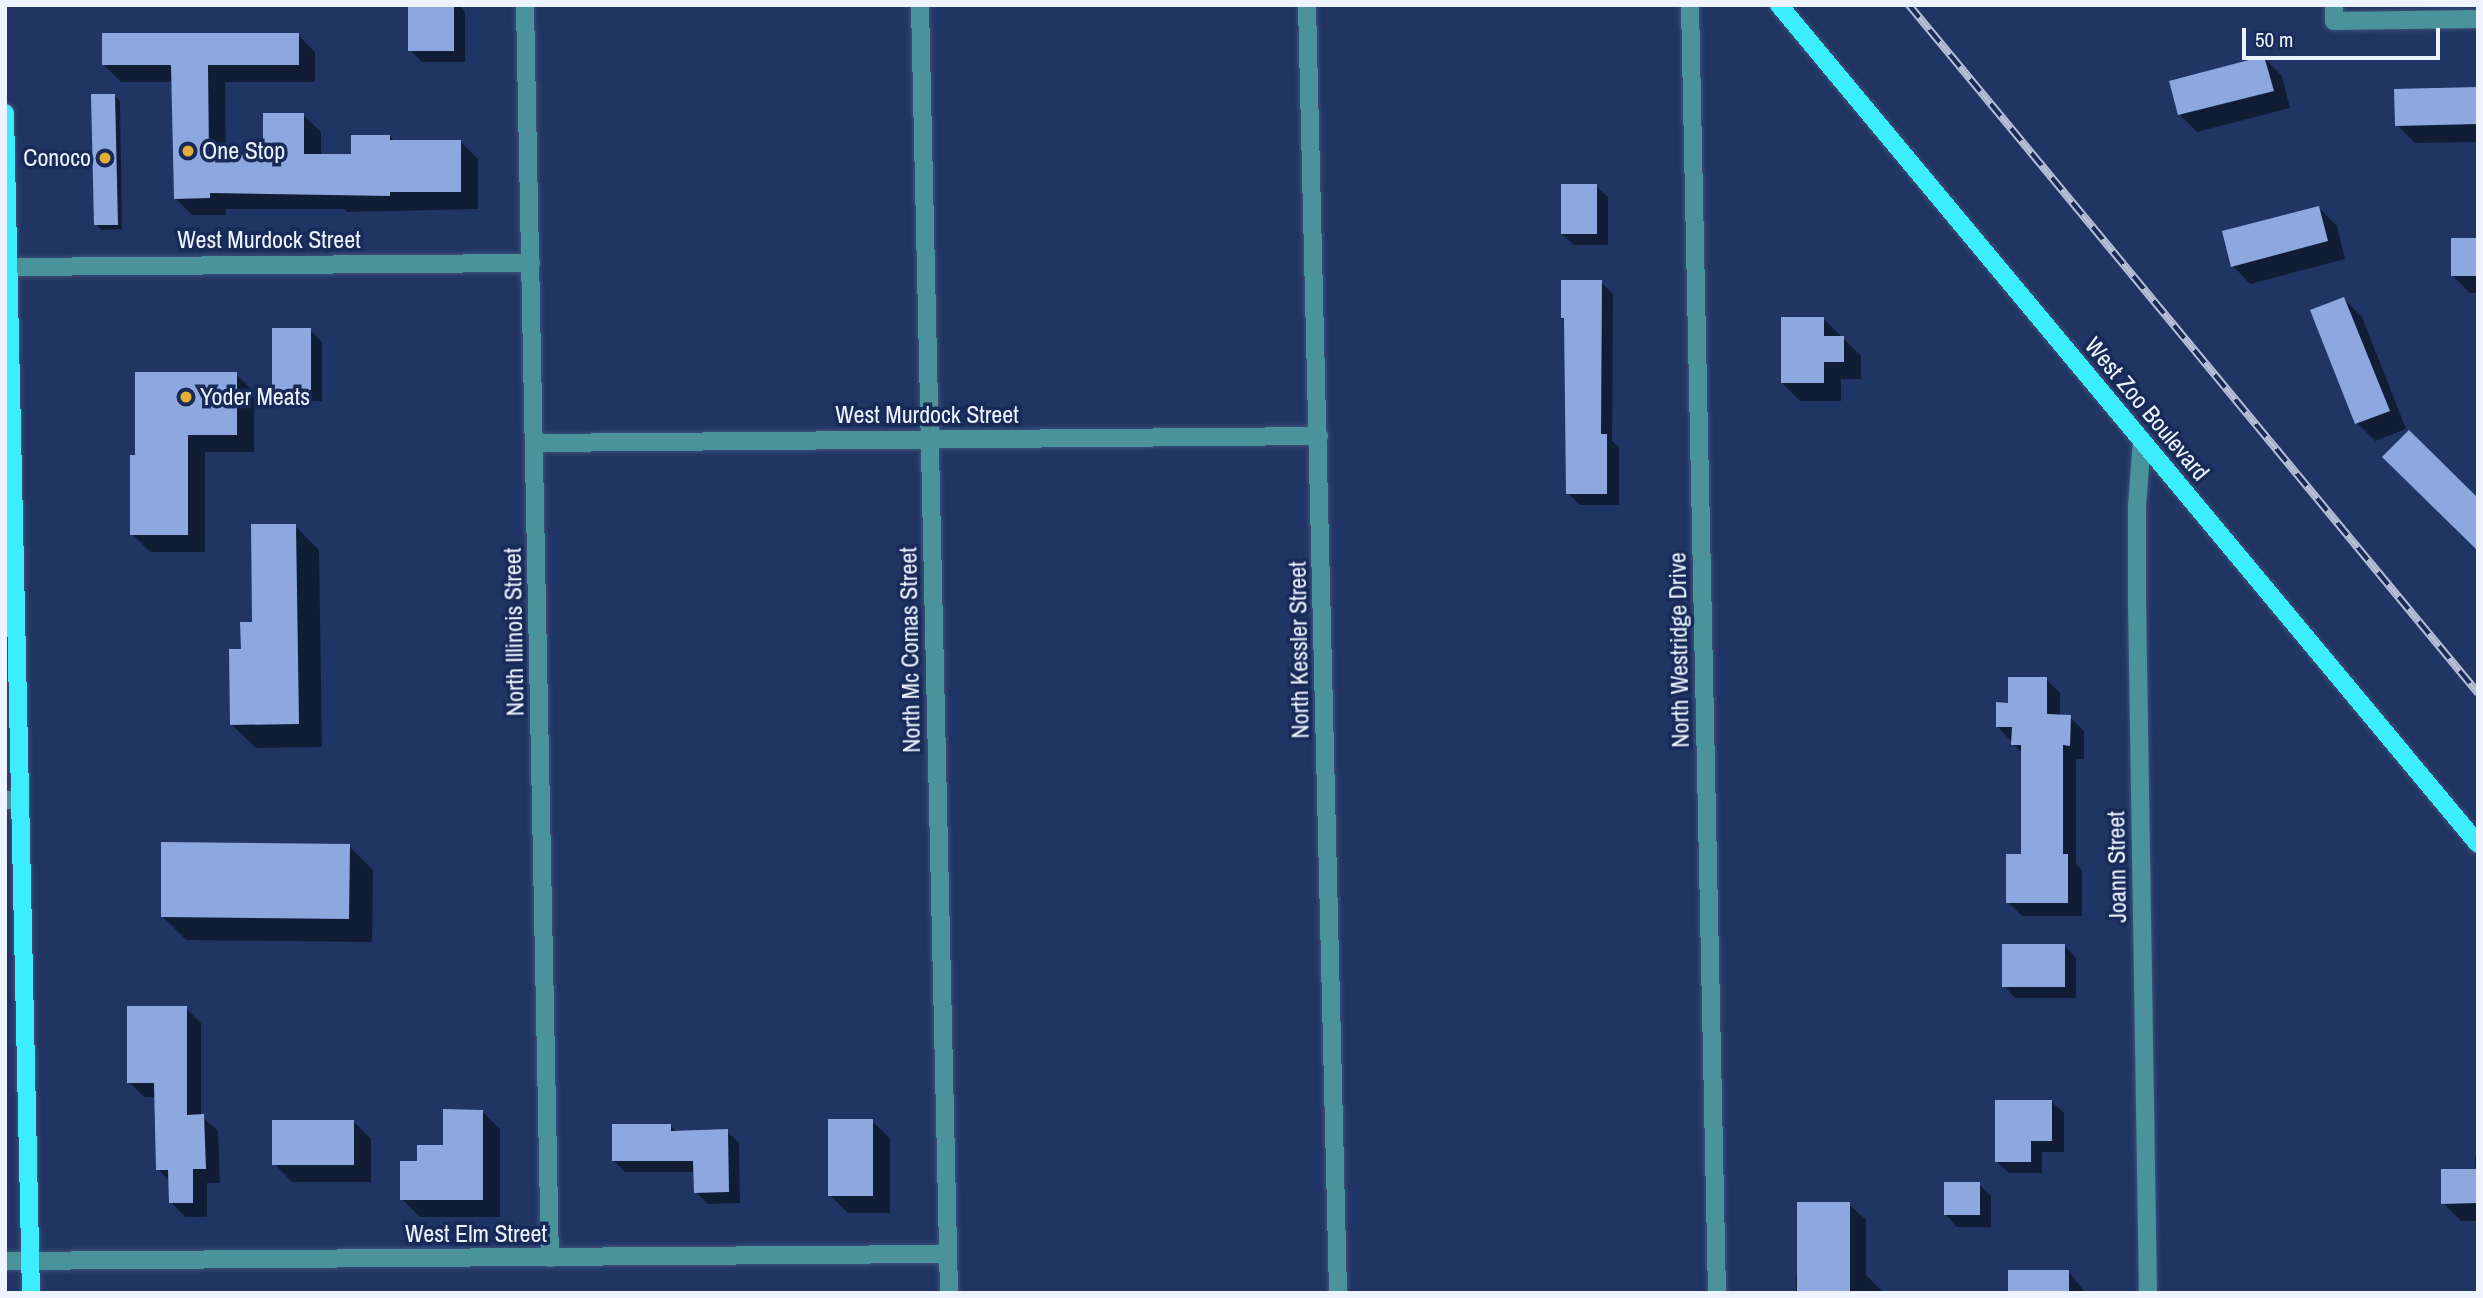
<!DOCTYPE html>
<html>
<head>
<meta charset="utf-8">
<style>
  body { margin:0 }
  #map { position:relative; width:2483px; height:1298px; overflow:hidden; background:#213564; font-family:"Archivo Narrow",sans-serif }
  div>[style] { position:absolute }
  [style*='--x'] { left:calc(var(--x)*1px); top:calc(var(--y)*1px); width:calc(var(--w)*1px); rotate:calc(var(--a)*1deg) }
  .shadow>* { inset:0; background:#0007 }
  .building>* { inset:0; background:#8da8df }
  .roads { filter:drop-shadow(0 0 2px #3e507a) drop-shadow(0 0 2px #3e507a) }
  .minor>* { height:18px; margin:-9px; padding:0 9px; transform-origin:9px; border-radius:9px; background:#4b939a }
  .major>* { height:18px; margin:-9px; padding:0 9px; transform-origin:9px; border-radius:9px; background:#3bedfd }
  .rail>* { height:8px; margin-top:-4px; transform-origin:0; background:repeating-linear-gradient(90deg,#172a58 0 16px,#b6bfd5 0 32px); box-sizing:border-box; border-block:2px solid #b6bfd5 }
  .dots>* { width:19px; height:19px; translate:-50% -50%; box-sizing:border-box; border:4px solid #172a58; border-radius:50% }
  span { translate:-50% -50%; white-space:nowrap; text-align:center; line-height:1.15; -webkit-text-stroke:7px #172a58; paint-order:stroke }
  .poi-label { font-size:24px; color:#edf3ff }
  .left { translate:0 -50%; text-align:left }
  .right { translate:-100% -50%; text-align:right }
  .street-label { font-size:24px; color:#edf3ff }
  .frame { position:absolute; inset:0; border:7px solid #edf3ff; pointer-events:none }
  .scale { position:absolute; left:2242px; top:28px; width:198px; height:32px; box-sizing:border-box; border:4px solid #edf3ff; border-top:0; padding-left:9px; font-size:21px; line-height:24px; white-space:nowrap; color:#edf3ff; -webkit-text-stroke:5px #172a58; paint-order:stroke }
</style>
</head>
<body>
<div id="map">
  <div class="shadow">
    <div style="clip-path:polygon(410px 5px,459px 5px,465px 12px,465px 62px,422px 62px,410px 50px)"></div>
    <div style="clip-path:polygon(298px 35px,315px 52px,315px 82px,225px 82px,226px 156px,265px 156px,303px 115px,321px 132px,321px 156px,353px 156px,390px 136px,395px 142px,461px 142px,478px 159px,478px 209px,347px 212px,344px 209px,226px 209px,226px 215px,192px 215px,175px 198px,173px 82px,121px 82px,104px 65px)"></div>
    <div style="clip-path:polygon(2264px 58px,2282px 76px,2290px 108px,2197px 132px,2179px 114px)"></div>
    <div style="clip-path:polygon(2478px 89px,2478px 142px,2415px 143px,2397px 125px)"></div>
    <div style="clip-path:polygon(114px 95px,120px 101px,122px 229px,101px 230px,96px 224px)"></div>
    <div style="clip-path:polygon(1596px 186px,1608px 197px,1608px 245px,1574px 245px,1562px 234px)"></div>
    <div style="clip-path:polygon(2319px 208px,2337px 226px,2345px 259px,2250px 284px,2233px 266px)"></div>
    <div style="clip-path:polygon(2478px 240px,2478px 293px,2470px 293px,2452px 275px)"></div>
    <div style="clip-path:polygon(1601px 282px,1613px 294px,1612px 441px,1619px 447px,1619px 505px,1580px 505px,1568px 493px,1566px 321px,1562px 318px)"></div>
    <div style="clip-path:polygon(2344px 299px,2362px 317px,2406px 429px,2375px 441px,2357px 423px)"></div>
    <div style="clip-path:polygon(1823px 318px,1861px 356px,1861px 379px,1841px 379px,1841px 401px,1800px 401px,1782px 383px)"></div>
    <div style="clip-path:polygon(310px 330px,322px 342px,322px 401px,286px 401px,274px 389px)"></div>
    <div style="clip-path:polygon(236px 374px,254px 392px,254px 452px,205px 452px,205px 552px,150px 552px,132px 534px,137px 456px)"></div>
    <div style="clip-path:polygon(295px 526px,319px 550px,322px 747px,256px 748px,232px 725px,242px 651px)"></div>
    <div style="clip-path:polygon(2046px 679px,2060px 693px,2060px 716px,2070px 717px,2084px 731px,2084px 759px,2076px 759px,2076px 864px,2082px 870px,2082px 916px,2022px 916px,2008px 902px,2023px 855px,2023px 754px,1997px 726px,2010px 705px)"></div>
    <div style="clip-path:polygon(349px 846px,373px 870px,372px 942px,186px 940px,162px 916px)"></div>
    <div style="clip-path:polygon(2065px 946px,2076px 958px,2076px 998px,2015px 998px,2004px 986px)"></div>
    <div style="clip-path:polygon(186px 1008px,201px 1023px,201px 1116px,218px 1131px,220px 1183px,207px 1183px,207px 1217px,185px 1217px,171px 1202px,170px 1182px,158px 1169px,156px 1097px,144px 1097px,129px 1082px)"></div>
    <div style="clip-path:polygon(2052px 1102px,2064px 1113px,2064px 1152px,2042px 1152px,2042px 1173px,2009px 1173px,1997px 1162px)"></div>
    <div style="clip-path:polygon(482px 1111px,500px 1129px,500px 1217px,420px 1217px,402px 1199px,419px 1162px,444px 1146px)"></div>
    <div style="clip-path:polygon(353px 1121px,371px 1139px,371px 1182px,292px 1182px,274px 1164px)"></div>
    <div style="clip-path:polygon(872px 1121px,890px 1138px,890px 1213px,848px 1213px,830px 1195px)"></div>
    <div style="clip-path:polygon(671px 1126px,677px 1132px,727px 1131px,739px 1143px,740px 1203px,708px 1204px,696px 1192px,695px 1172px,625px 1172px,613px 1160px)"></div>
    <div style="clip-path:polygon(2475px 1156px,2478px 1156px,2478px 1221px,2461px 1221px,2443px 1203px,2475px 1171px)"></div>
    <div style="clip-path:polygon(1979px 1184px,1991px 1196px,1991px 1227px,1957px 1227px,1946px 1215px)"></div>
    <div style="clip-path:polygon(1849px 1204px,1866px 1220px,1866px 1275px,1884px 1293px,1796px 1293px,1796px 1275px)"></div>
    <div style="clip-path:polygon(2068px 1271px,2086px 1293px,2010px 1293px)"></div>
  </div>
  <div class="building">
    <div style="clip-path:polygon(408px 5px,454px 5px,454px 51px,408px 51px)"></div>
    <div style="clip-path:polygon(102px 33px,299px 33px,299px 65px,208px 65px,209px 155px,263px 155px,263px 113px,304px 113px,304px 154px,351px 154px,351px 135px,390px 135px,390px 140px,461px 140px,461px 192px,390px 192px,390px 196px,210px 193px,210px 198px,174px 199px,171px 65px,102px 65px)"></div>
    <div style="clip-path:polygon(2264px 56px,2274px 91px,2178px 115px,2169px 81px)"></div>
    <div style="clip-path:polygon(2478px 87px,2478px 124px,2395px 126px,2394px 89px)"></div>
    <div style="clip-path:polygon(91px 94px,115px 94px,118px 225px,94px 225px)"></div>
    <div style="clip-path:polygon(1561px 184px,1597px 184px,1597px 234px,1561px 234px)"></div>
    <div style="clip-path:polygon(2319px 206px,2328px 241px,2231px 267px,2222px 231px)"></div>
    <div style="clip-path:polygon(2451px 238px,2478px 238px,2478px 276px,2451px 276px)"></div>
    <div style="clip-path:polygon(1561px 280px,1602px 280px,1601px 434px,1607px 434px,1607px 494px,1566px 494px,1564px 318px,1561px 318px)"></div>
    <div style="clip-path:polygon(2344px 297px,2390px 411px,2355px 424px,2310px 310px)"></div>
    <div style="clip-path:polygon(1781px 317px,1824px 317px,1824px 336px,1844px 336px,1844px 362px,1824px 362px,1824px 383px,1781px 383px)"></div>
    <div style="clip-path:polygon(272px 328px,311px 328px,311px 390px,272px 390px)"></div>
    <div style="clip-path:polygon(135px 372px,237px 372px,237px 435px,188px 435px,188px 535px,130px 535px,130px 455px,135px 455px)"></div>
    <div style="clip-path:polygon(2409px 430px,2478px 498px,2478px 551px,2382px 457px)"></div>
    <div style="clip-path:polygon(251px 524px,296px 524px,299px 724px,230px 725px,229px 649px,241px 649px,240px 622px,252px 622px)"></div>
    <div style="clip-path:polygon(2008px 677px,2047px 677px,2047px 714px,2071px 715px,2070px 746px,2063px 745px,2063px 854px,2068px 854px,2068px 903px,2006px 903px,2006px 854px,2021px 854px,2021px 745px,2011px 745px,2012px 727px,1996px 727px,1996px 702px,2008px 703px)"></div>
    <div style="clip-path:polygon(161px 842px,350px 844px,349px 919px,161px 917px)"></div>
    <div style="clip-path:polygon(2002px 944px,2065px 944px,2065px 987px,2002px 987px)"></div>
    <div style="clip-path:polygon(127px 1006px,187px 1006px,187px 1115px,204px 1114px,206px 1169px,193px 1169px,193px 1203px,169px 1203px,168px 1170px,156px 1170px,154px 1083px,127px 1083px)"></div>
    <div style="clip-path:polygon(1995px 1100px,2052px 1100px,2052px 1141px,2031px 1141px,2031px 1162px,1995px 1162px)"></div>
    <div style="clip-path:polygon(443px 1109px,483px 1110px,483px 1200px,400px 1200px,400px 1161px,417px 1161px,417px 1145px,443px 1145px)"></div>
    <div style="clip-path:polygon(828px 1119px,873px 1119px,873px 1196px,828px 1196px)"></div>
    <div style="clip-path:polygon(272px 1120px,354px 1120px,354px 1165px,272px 1165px)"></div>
    <div style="clip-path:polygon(612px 1124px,671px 1124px,671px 1131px,728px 1129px,729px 1192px,694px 1193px,693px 1161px,612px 1161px)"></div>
    <div style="clip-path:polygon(2441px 1169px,2478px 1169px,2478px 1203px,2441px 1204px)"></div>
    <div style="clip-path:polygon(1944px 1182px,1980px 1182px,1980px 1215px,1944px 1215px)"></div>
    <div style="clip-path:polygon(1797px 1202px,1850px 1202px,1850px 1293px,1797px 1293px)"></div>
    <div style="clip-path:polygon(2008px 1270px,2069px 1270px,2069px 1293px,2008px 1293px)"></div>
  </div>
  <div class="roads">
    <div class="minor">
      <div style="--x:525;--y:5;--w:1253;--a:88.86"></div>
      <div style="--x:920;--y:5;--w:1288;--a:88.71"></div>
      <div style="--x:1307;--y:5;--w:1288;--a:88.62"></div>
      <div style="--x:1690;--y:5;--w:1288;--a:88.8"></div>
      <div style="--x:2334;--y:5;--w:16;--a:90"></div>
      <div style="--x:2334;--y:21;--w:144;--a:-0.8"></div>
      <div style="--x:8;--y:267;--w:523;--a:-0.44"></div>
      <div style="--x:2142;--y:440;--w:66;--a:94.3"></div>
      <div style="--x:2137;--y:506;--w:95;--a:90"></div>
      <div style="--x:2137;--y:601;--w:692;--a:89.09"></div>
      <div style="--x:535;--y:443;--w:784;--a:-0.51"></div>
      <div style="--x:5;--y:800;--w:15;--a:0"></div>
      <div style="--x:5;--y:1261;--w:943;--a:-0.43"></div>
    </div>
    <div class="major">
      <div style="--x:1779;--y:5;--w:1092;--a:50.2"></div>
      <div style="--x:5;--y:113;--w:1180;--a:88.74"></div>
    </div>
  </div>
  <div class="rail">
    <div style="--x:1909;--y:5;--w:893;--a:50.41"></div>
  </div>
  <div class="dots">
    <div style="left:188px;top:151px;background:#e2af34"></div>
    <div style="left:105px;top:158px;background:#e2af34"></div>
    <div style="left:186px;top:397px;background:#e2af34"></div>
  </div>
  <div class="poi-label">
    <span class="left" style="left:202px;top:151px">One Stop</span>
    <span class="right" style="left:91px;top:158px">Conoco</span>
    <span class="left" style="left:200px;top:397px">Yoder Meats</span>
  </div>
  <div class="street-label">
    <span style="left:269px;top:240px">West Murdock Street</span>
    <span style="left:2147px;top:409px;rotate:50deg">West Zoo Boulevard</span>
    <span style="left:927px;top:415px">West Murdock Street</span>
    <span style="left:514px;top:632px;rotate:-91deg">North Illinois Street</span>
    <span style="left:910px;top:650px;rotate:-91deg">North Mc Comas Street</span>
    <span style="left:1299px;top:650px;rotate:-91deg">North Kessler Street</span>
    <span style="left:1679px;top:650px;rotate:-91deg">North Westridge Drive</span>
    <span style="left:2117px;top:867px;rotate:-91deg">Joann Street</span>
    <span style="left:476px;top:1234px">West Elm Street</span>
  </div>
  <div class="frame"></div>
  <div class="scale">50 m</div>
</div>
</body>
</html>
